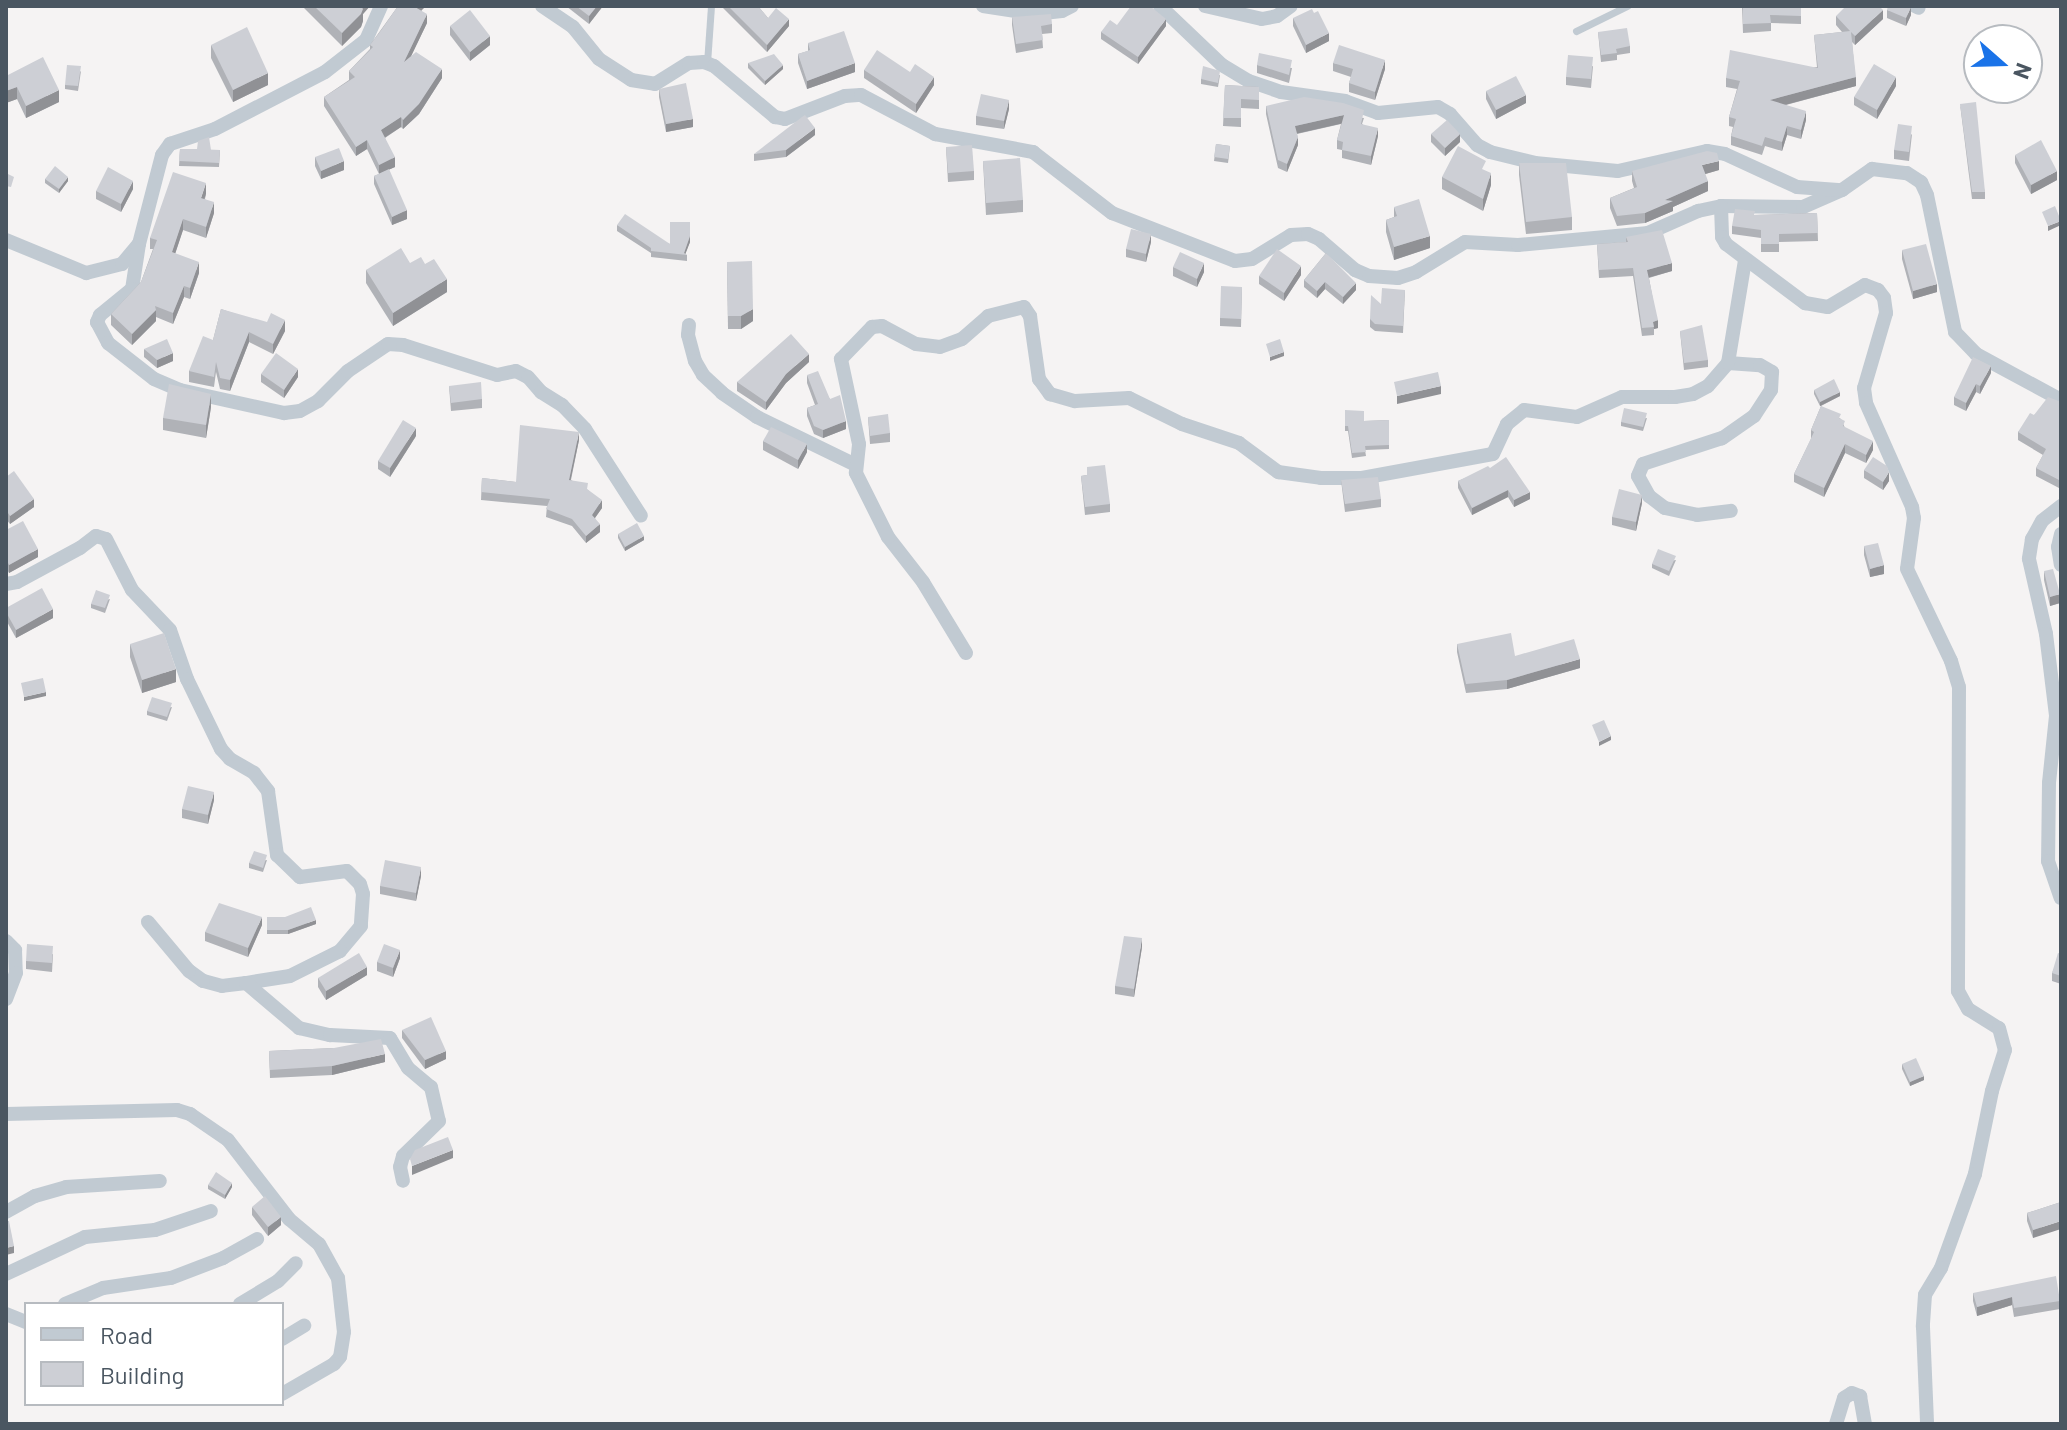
<!DOCTYPE html>
<html>
<head>
<meta charset="utf-8">
<style>
  body { margin:0 }
  #map { position:relative; width:2067px; height:1430px; overflow:hidden; background:#f5f3f3; font-family:Barlow,sans-serif }
  div>[style] { position:absolute }
  [style*='--x'] { left:calc(var(--x)*1px); top:calc(var(--y)*1px); width:calc(var(--w)*1px); rotate:calc(var(--a)*1deg) }
  .service>* { height:7px; margin:-3.5px; padding:0 3.5px; transform-origin:3.5px; border-radius:3.5px; background:#c1cad2 }
  .minor>* { height:14px; margin:-7px; padding:0 7px; transform-origin:7px; border-radius:7px; background:#c1cad2 }
  .wall>* { inset:0; background:#b0b2b7 }
  .shaded-wall>* { inset:0; background:#909195 }
  .building>* { inset:0; background:#cdcfd5 }
  span { translate:-50% -50%; white-space:nowrap; text-align:center; line-height:1.15; -webkit-text-stroke:6px #fff; paint-order:stroke }
  .frame { position:absolute; inset:0; border:8px solid #4a5661; pointer-events:none }
  .legend { position:absolute; left:24px; top:1302px; width:260px; height:104px; box-sizing:border-box; background:#fff; border:2px solid #b7bbc0; margin:0; padding:10px 14px; list-style:none; font-size:24px; color:#4a5661 }
  .legend li { display:flex; align-items:center; gap:16px; height:40px }
  .legend b { width:40px; border:2px solid #b7bbc0 }
  .north { position:absolute; left:1963px; top:24px; width:80px; height:80px; box-sizing:border-box; background:#fff; border:2px solid #b7bbc0; border-radius:50%; rotate:110deg; font-size:22px; font-weight:700; line-height:32px; text-align:center; color:#4a5661 }
  .north::after { content:''; display:block; margin:auto; width:28px; height:36px; background:#1a73e8; clip-path:polygon(50% 0,100% 100%,50% 72%,0 100%) }
</style>
</head>
<body>
<div id="map">
  <div class="service">
    <div style="--x:1576;--y:31;--w:57;--a:-26.1"></div>
    <div style="--x:707;--y:63;--w:57;--a:-86"></div>
  </div>
  <div class="minor">
    <div style="--x:542;--y:6;--w:37;--a:34"></div>
    <div style="--x:573;--y:27;--w:41;--a:50.9"></div>
    <div style="--x:599;--y:59;--w:38;--a:33"></div>
    <div style="--x:631;--y:80;--w:24;--a:9"></div>
    <div style="--x:655;--y:84;--w:40;--a:-32"></div>
    <div style="--x:689;--y:63;--w:15;--a:-4"></div>
    <div style="--x:704;--y:62;--w:11;--a:22"></div>
    <div style="--x:714;--y:66;--w:80;--a:39.9"></div>
    <div style="--x:775;--y:117;--w:10;--a:11"></div>
    <div style="--x:785;--y:119;--w:64;--a:-21"></div>
    <div style="--x:845;--y:96;--w:16;--a:-4"></div>
    <div style="--x:861;--y:95;--w:84;--a:27.8"></div>
    <div style="--x:935;--y:134;--w:100;--a:10.4"></div>
    <div style="--x:1033;--y:152;--w:100;--a:37.7"></div>
    <div style="--x:1112;--y:213;--w:132;--a:21.3"></div>
    <div style="--x:1235;--y:261;--w:17;--a:-7"></div>
    <div style="--x:1252;--y:259;--w:46;--a:-31.6"></div>
    <div style="--x:1291;--y:235;--w:17;--a:-3"></div>
    <div style="--x:1308;--y:234;--w:12;--a:24"></div>
    <div style="--x:1319;--y:239;--w:48;--a:40.7"></div>
    <div style="--x:1355;--y:270;--w:15;--a:23"></div>
    <div style="--x:1369;--y:276;--w:29;--a:4"></div>
    <div style="--x:1398;--y:278;--w:19;--a:-18"></div>
    <div style="--x:1416;--y:272;--w:57;--a:-31.5"></div>
    <div style="--x:1465;--y:242;--w:53;--a:3.2"></div>
    <div style="--x:1518;--y:245;--w:131;--a:-5.3"></div>
    <div style="--x:1648;--y:233;--w:55;--a:-23.7"></div>
    <div style="--x:1698;--y:211;--w:24;--a:-12"></div>
    <div style="--x:1721;--y:206;--w:82;--a:0.7"></div>
    <div style="--x:1803;--y:207;--w:43;--a:-23.6"></div>
    <div style="--x:1842;--y:190;--w:37;--a:-35"></div>
    <div style="--x:1872;--y:169;--w:35;--a:7"></div>
    <div style="--x:1907;--y:173;--w:17;--a:33"></div>
    <div style="--x:1921;--y:182;--w:14;--a:65"></div>
    <div style="--x:1927;--y:195;--w:140;--a:78.4"></div>
    <div style="--x:1955;--y:332;--w:30;--a:46"></div>
    <div style="--x:1976;--y:354;--w:97;--a:28.4"></div>
    <div style="--x:983;--y:6;--w:52;--a:8.9"></div>
    <div style="--x:1034;--y:14;--w:28;--a:-6"></div>
    <div style="--x:1062;--y:11;--w:11;--a:-27"></div>
    <div style="--x:1160;--y:6;--w:86;--a:43.6"></div>
    <div style="--x:1222;--y:65;--w:31;--a:31"></div>
    <div style="--x:1249;--y:81;--w:34;--a:19"></div>
    <div style="--x:1281;--y:92;--w:65;--a:8"></div>
    <div style="--x:1345;--y:101;--w:35;--a:20"></div>
    <div style="--x:1378;--y:113;--w:60;--a:-5.7"></div>
    <div style="--x:1438;--y:107;--w:14;--a:30"></div>
    <div style="--x:1450;--y:114;--w:41;--a:48.9"></div>
    <div style="--x:1477;--y:145;--w:15;--a:28"></div>
    <div style="--x:1490;--y:152;--w:46;--a:13.7"></div>
    <div style="--x:1535;--y:163;--w:83;--a:5.5"></div>
    <div style="--x:1618;--y:171;--w:91;--a:-12.7"></div>
    <div style="--x:1707;--y:151;--w:18;--a:9"></div>
    <div style="--x:1725;--y:154;--w:79;--a:24.6"></div>
    <div style="--x:1797;--y:187;--w:41;--a:4.2"></div>
    <div style="--x:1205;--y:6;--w:58;--a:12.8"></div>
    <div style="--x:1262;--y:19;--w:15;--a:-11"></div>
    <div style="--x:1277;--y:16;--w:17;--a:-36"></div>
    <div style="--x:1915;--y:6;--w:4;--a:27"></div>
    <div style="--x:1721;--y:206;--w:31;--a:88"></div>
    <div style="--x:1722;--y:237;--w:8;--a:60"></div>
    <div style="--x:1726;--y:244;--w:99;--a:36.8"></div>
    <div style="--x:1805;--y:303;--w:23;--a:10"></div>
    <div style="--x:1828;--y:307;--w:43;--a:-30.7"></div>
    <div style="--x:1865;--y:285;--w:14;--a:21"></div>
    <div style="--x:1878;--y:290;--w:10;--a:53"></div>
    <div style="--x:1884;--y:298;--w:15;--a:82"></div>
    <div style="--x:1886;--y:313;--w:78;--a:106.3"></div>
    <div style="--x:1864;--y:388;--w:15;--a:82"></div>
    <div style="--x:1866;--y:403;--w:114;--a:66.1"></div>
    <div style="--x:1912;--y:507;--w:11;--a:80"></div>
    <div style="--x:1914;--y:518;--w:51;--a:97.8"></div>
    <div style="--x:1907;--y:569;--w:102;--a:64.4"></div>
    <div style="--x:1951;--y:661;--w:27;--a:73"></div>
    <div style="--x:1959;--y:687;--w:304;--a:90.2"></div>
    <div style="--x:1958;--y:991;--w:21;--a:61"></div>
    <div style="--x:1968;--y:1009;--w:36;--a:32"></div>
    <div style="--x:1999;--y:1028;--w:23;--a:75"></div>
    <div style="--x:2005;--y:1050;--w:43;--a:107.6"></div>
    <div style="--x:1992;--y:1091;--w:85;--a:101.6"></div>
    <div style="--x:1975;--y:1174;--w:100;--a:109.9"></div>
    <div style="--x:1941;--y:1268;--w:31;--a:121"></div>
    <div style="--x:1925;--y:1295;--w:32;--a:94"></div>
    <div style="--x:1923;--y:1327;--w:97;--a:87.6"></div>
    <div style="--x:6;--y:240;--w:87;--a:22.4"></div>
    <div style="--x:86;--y:273;--w:37;--a:-14"></div>
    <div style="--x:122;--y:264;--w:26;--a:-50"></div>
    <div style="--x:139;--y:244;--w:92;--a:-75.5"></div>
    <div style="--x:162;--y:155;--w:14;--a:-54"></div>
    <div style="--x:170;--y:144;--w:47;--a:-18.4"></div>
    <div style="--x:215;--y:129;--w:124;--a:-27.4"></div>
    <div style="--x:325;--y:72;--w:52;--a:-38"></div>
    <div style="--x:366;--y:40;--w:37;--a:-66"></div>
    <div style="--x:139;--y:244;--w:46;--a:98.8"></div>
    <div style="--x:132;--y:289;--w:41;--a:140.9"></div>
    <div style="--x:100;--y:315;--w:8;--a:113"></div>
    <div style="--x:97;--y:322;--w:24;--a:62"></div>
    <div style="--x:108;--y:343;--w:58;--a:38"></div>
    <div style="--x:154;--y:379;--w:28;--a:23"></div>
    <div style="--x:180;--y:390;--w:107;--a:12.5"></div>
    <div style="--x:284;--y:413;--w:16;--a:-7"></div>
    <div style="--x:300;--y:411;--w:21;--a:-29"></div>
    <div style="--x:318;--y:401;--w:42;--a:-45"></div>
    <div style="--x:348;--y:371;--w:48;--a:-34"></div>
    <div style="--x:388;--y:344;--w:15;--a:4"></div>
    <div style="--x:403;--y:345;--w:99;--a:17.7"></div>
    <div style="--x:497;--y:375;--w:19;--a:-12"></div>
    <div style="--x:516;--y:371;--w:13;--a:27"></div>
    <div style="--x:528;--y:377;--w:20;--a:49"></div>
    <div style="--x:541;--y:392;--w:25;--a:32"></div>
    <div style="--x:562;--y:405;--w:33;--a:46"></div>
    <div style="--x:585;--y:429;--w:103;--a:57.2"></div>
    <div style="--x:689;--y:325;--w:10;--a:96"></div>
    <div style="--x:688;--y:335;--w:27;--a:75"></div>
    <div style="--x:695;--y:361;--w:16;--a:60"></div>
    <div style="--x:703;--y:375;--w:26;--a:43"></div>
    <div style="--x:722;--y:393;--w:42;--a:34.4"></div>
    <div style="--x:757;--y:417;--w:108;--a:25.9"></div>
    <div style="--x:1728;--y:363;--w:32;--a:4"></div>
    <div style="--x:1760;--y:365;--w:14;--a:30"></div>
    <div style="--x:1772;--y:372;--w:18;--a:93"></div>
    <div style="--x:1771;--y:390;--w:31;--a:123"></div>
    <div style="--x:1754;--y:416;--w:39;--a:145"></div>
    <div style="--x:1722;--y:438;--w:83;--a:161.8"></div>
    <div style="--x:1643;--y:464;--w:13;--a:113"></div>
    <div style="--x:1638;--y:476;--w:23;--a:61"></div>
    <div style="--x:1649;--y:496;--w:20;--a:37"></div>
    <div style="--x:1665;--y:508;--w:33;--a:12"></div>
    <div style="--x:1697;--y:515;--w:34;--a:-7"></div>
    <div style="--x:2061;--y:506;--w:24;--a:142"></div>
    <div style="--x:2042;--y:521;--w:21;--a:119"></div>
    <div style="--x:2032;--y:539;--w:20;--a:99"></div>
    <div style="--x:2029;--y:559;--w:77;--a:77.2"></div>
    <div style="--x:2046;--y:634;--w:83;--a:83"></div>
    <div style="--x:2056;--y:716;--w:67;--a:96"></div>
    <div style="--x:2049;--y:783;--w:78;--a:90.7"></div>
    <div style="--x:2048;--y:861;--w:39;--a:71"></div>
    <div style="--x:2061;--y:534;--w:13;--a:103"></div>
    <div style="--x:2058;--y:547;--w:18;--a:81"></div>
    <div style="--x:6;--y:584;--w:11;--a:-10"></div>
    <div style="--x:17;--y:582;--w:72;--a:-28.4"></div>
    <div style="--x:80;--y:548;--w:20;--a:-37"></div>
    <div style="--x:96;--y:536;--w:10;--a:17"></div>
    <div style="--x:106;--y:539;--w:57;--a:63"></div>
    <div style="--x:132;--y:590;--w:55;--a:46.5"></div>
    <div style="--x:170;--y:630;--w:52;--a:70.9"></div>
    <div style="--x:187;--y:679;--w:78;--a:64.1"></div>
    <div style="--x:221;--y:749;--w:13;--a:48"></div>
    <div style="--x:230;--y:759;--w:28;--a:30"></div>
    <div style="--x:254;--y:773;--w:23;--a:52"></div>
    <div style="--x:268;--y:791;--w:65;--a:82"></div>
    <div style="--x:277;--y:855;--w:32;--a:44"></div>
    <div style="--x:300;--y:877;--w:47;--a:-7.3"></div>
    <div style="--x:347;--y:871;--w:18;--a:45"></div>
    <div style="--x:360;--y:884;--w:10;--a:73"></div>
    <div style="--x:363;--y:894;--w:32;--a:94"></div>
    <div style="--x:361;--y:926;--w:33;--a:130"></div>
    <div style="--x:340;--y:951;--w:56;--a:153.4"></div>
    <div style="--x:290;--y:976;--w:45;--a:171"></div>
    <div style="--x:246;--y:983;--w:24;--a:173"></div>
    <div style="--x:222;--y:986;--w:20;--a:-165"></div>
    <div style="--x:203;--y:981;--w:17;--a:-144"></div>
    <div style="--x:189;--y:971;--w:64;--a:-129.9"></div>
    <div style="--x:966;--y:653;--w:83;--a:-121.2"></div>
    <div style="--x:923;--y:582;--w:57;--a:-127.9"></div>
    <div style="--x:888;--y:537;--w:72;--a:-116.6"></div>
    <div style="--x:856;--y:473;--w:29;--a:-84"></div>
    <div style="--x:859;--y:444;--w:87;--a:-102"></div>
    <div style="--x:841;--y:359;--w:45;--a:-45.9"></div>
    <div style="--x:872;--y:327;--w:10;--a:-6"></div>
    <div style="--x:882;--y:326;--w:38;--a:28"></div>
    <div style="--x:916;--y:344;--w:24;--a:7"></div>
    <div style="--x:940;--y:347;--w:23;--a:-20"></div>
    <div style="--x:962;--y:339;--w:35;--a:-41"></div>
    <div style="--x:988;--y:316;--w:37;--a:-14"></div>
    <div style="--x:1024;--y:307;--w:11;--a:56"></div>
    <div style="--x:1030;--y:316;--w:64;--a:81.9"></div>
    <div style="--x:1039;--y:379;--w:19;--a:54"></div>
    <div style="--x:1050;--y:394;--w:26;--a:16"></div>
    <div style="--x:1075;--y:401;--w:54;--a:-3.2"></div>
    <div style="--x:1129;--y:398;--w:59;--a:26.1"></div>
    <div style="--x:1182;--y:424;--w:60;--a:18.4"></div>
    <div style="--x:1239;--y:443;--w:49;--a:36.6"></div>
    <div style="--x:1278;--y:472;--w:43;--a:7.9"></div>
    <div style="--x:1321;--y:478;--w:41;--a:0"></div>
    <div style="--x:1362;--y:478;--w:133;--a:-10.4"></div>
    <div style="--x:1493;--y:454;--w:33;--a:-65"></div>
    <div style="--x:1507;--y:424;--w:22;--a:-39"></div>
    <div style="--x:1524;--y:410;--w:53;--a:7.5"></div>
    <div style="--x:1577;--y:417;--w:49;--a:-24"></div>
    <div style="--x:1622;--y:397;--w:53;--a:0"></div>
    <div style="--x:1675;--y:397;--w:18;--a:-9"></div>
    <div style="--x:1693;--y:394;--w:17;--a:-28"></div>
    <div style="--x:1708;--y:386;--w:30;--a:-49"></div>
    <div style="--x:1728;--y:363;--w:104;--a:-80.6"></div>
    <div style="--x:6;--y:941;--w:13;--a:45"></div>
    <div style="--x:15;--y:950;--w:23;--a:88"></div>
    <div style="--x:16;--y:973;--w:28;--a:111"></div>
    <div style="--x:246;--y:983;--w:70;--a:40.3"></div>
    <div style="--x:299;--y:1028;--w:32;--a:13"></div>
    <div style="--x:330;--y:1035;--w:60;--a:2.9"></div>
    <div style="--x:390;--y:1038;--w:35;--a:59"></div>
    <div style="--x:408;--y:1068;--w:30;--a:40"></div>
    <div style="--x:431;--y:1087;--w:35;--a:77"></div>
    <div style="--x:439;--y:1121;--w:50;--a:135.8"></div>
    <div style="--x:403;--y:1156;--w:11;--a:105"></div>
    <div style="--x:400;--y:1167;--w:14;--a:78"></div>
    <div style="--x:6;--y:1114;--w:171;--a:-1.3"></div>
    <div style="--x:177;--y:1110;--w:14;--a:17"></div>
    <div style="--x:190;--y:1114;--w:46;--a:34.4"></div>
    <div style="--x:228;--y:1140;--w:100;--a:52.3"></div>
    <div style="--x:289;--y:1219;--w:39;--a:40"></div>
    <div style="--x:319;--y:1244;--w:39;--a:61"></div>
    <div style="--x:338;--y:1278;--w:54;--a:83.7"></div>
    <div style="--x:344;--y:1332;--w:25;--a:99"></div>
    <div style="--x:340;--y:1357;--w:9;--a:131"></div>
    <div style="--x:334;--y:1364;--w:60;--a:150"></div>
    <div style="--x:6;--y:1212;--w:33;--a:-29"></div>
    <div style="--x:35;--y:1196;--w:32;--a:-16"></div>
    <div style="--x:66;--y:1187;--w:94;--a:-3.7"></div>
    <div style="--x:6;--y:1274;--w:87;--a:-25.1"></div>
    <div style="--x:85;--y:1237;--w:70;--a:-5.7"></div>
    <div style="--x:155;--y:1230;--w:59;--a:-18.7"></div>
    <div style="--x:65;--y:1304;--w:41;--a:-22.8"></div>
    <div style="--x:103;--y:1288;--w:69;--a:-8.4"></div>
    <div style="--x:171;--y:1278;--w:56;--a:-21"></div>
    <div style="--x:223;--y:1258;--w:39;--a:-29"></div>
    <div style="--x:240;--y:1304;--w:44;--a:-31.2"></div>
    <div style="--x:278;--y:1281;--w:25;--a:-45"></div>
    <div style="--x:6;--y:1314;--w:22;--a:22"></div>
    <div style="--x:282;--y:1339;--w:26;--a:-31"></div>
    <div style="--x:1836;--y:1424;--w:27;--a:-73"></div>
    <div style="--x:1844;--y:1398;--w:9;--a:-32"></div>
    <div style="--x:1852;--y:1393;--w:9;--a:21"></div>
    <div style="--x:1860;--y:1396;--w:28;--a:80"></div>
  </div>
  <div class="wall">
    <div style="clip-path:polygon(302px 6px,370px 6px,363px 14px,363px 21px,361px 27px,342px 46px)"></div>
    <div style="clip-path:polygon(398px 6px,426px 6px,421px 10px,427px 23px,411px 56px,442px 78px,419px 114px,403px 129px,401px 127px,385px 138px,395px 167px,388px 170px,407px 219px,392px 225px,374px 184px,374px 176px,379px 174px,367px 149px,356px 156px,324px 106px,324px 97px,349px 80px,349px 71px,370px 49px,370px 45px)"></div>
    <div style="clip-path:polygon(566px 6px,603px 6px,589px 24px)"></div>
    <div style="clip-path:polygon(723px 6px,758px 6px,768px 18px,789px 26px,767px 52px,723px 8px)"></div>
    <div style="clip-path:polygon(1742px 6px,1801px 6px,1801px 24px,1771px 23px,1771px 31px,1743px 33px)"></div>
    <div style="clip-path:polygon(1887px 10px,1911px 15px,1906px 26px,1887px 18px)"></div>
    <div style="clip-path:polygon(1836px 16px,1883px 19px,1855px 45px,1852px 42px,1856px 86px,1786px 105px,1806px 120px,1801px 139px,1787px 135px,1782px 151px,1765px 146px,1762px 155px,1731px 145px,1731px 136px,1733px 127px,1729px 126px,1729px 117px,1737px 89px,1726px 87px,1726px 78px,1817px 67px,1814px 35px,1842px 32px,1836px 25px)"></div>
    <div style="clip-path:polygon(1012px 17px,1052px 24px,1052px 33px,1042px 34px,1043px 48px,1016px 53px,1012px 25px)"></div>
    <div style="clip-path:polygon(1293px 18px,1329px 41px,1306px 53px,1293px 26px)"></div>
    <div style="clip-path:polygon(1117px 25px,1166px 26px,1138px 64px,1101px 39px,1101px 32px)"></div>
    <div style="clip-path:polygon(450px 26px,490px 45px,470px 61px,450px 35px)"></div>
    <div style="clip-path:polygon(1598px 32px,1630px 46px,1630px 53px,1617px 55px,1617px 60px,1601px 62px)"></div>
    <div style="clip-path:polygon(808px 43px,855px 72px,807px 89px,798px 63px,798px 54px,808px 51px)"></div>
    <div style="clip-path:polygon(211px 45px,268px 85px,233px 102px,211px 58px)"></div>
    <div style="clip-path:polygon(748px 63px,783px 69px,765px 85px,748px 68px)"></div>
    <div style="clip-path:polygon(1333px 63px,1385px 69px,1375px 100px,1349px 92px,1349px 83px,1351px 77px,1333px 71px)"></div>
    <div style="clip-path:polygon(1257px 65px,1292px 68px,1289px 83px,1257px 73px)"></div>
    <div style="clip-path:polygon(1593px 66px,1591px 88px,1566px 85px,1566px 77px)"></div>
    <div style="clip-path:polygon(864px 70px,910px 72px,934px 85px,916px 113px,864px 78px)"></div>
    <div style="clip-path:polygon(81px 71px,78px 91px,65px 89px,65px 85px)"></div>
    <div style="clip-path:polygon(1220px 75px,1218px 87px,1201px 84px,1201px 79px)"></div>
    <div style="clip-path:polygon(6px 76px,59px 102px,26px 118px,17px 99px,6px 103px)"></div>
    <div style="clip-path:polygon(1225px 85px,1259px 87px,1259px 109px,1241px 108px,1241px 127px,1223px 126px)"></div>
    <div style="clip-path:polygon(1896px 86px,1877px 119px,1854px 105px,1854px 97px)"></div>
    <div style="clip-path:polygon(659px 89px,693px 127px,666px 132px,659px 97px)"></div>
    <div style="clip-path:polygon(1486px 91px,1526px 103px,1496px 119px,1486px 99px)"></div>
    <div style="clip-path:polygon(1960px 104px,1985px 192px,1985px 199px,1972px 199px)"></div>
    <div style="clip-path:polygon(1266px 106px,1364px 118px,1362px 124px,1378px 136px,1371px 165px,1342px 158px,1342px 150px,1337px 149px,1337px 140px,1341px 124px,1297px 134px,1298px 145px,1287px 172px,1278px 168px,1266px 114px)"></div>
    <div style="clip-path:polygon(1009px 109px,1004px 129px,976px 125px,976px 116px)"></div>
    <div style="clip-path:polygon(1431px 134px,1460px 142px,1445px 156px,1431px 142px)"></div>
    <div style="clip-path:polygon(1912px 134px,1909px 161px,1894px 159px,1894px 150px)"></div>
    <div style="clip-path:polygon(815px 135px,786px 157px,754px 161px,754px 154px)"></div>
    <div style="clip-path:polygon(1216px 144px,1230px 146px,1228px 163px,1214px 161px)"></div>
    <div style="clip-path:polygon(946px 147px,974px 171px,974px 180px,948px 182px)"></div>
    <div style="clip-path:polygon(180px 149px,220px 150px,219px 167px,179px 166px)"></div>
    <div style="clip-path:polygon(2015px 155px,2057px 180px,2031px 194px,2015px 163px)"></div>
    <div style="clip-path:polygon(315px 157px,344px 170px,321px 179px,315px 166px)"></div>
    <div style="clip-path:polygon(983px 161px,1023px 200px,1023px 212px,986px 215px)"></div>
    <div style="clip-path:polygon(1519px 163px,1572px 217px,1572px 230px,1526px 234px,1519px 175px)"></div>
    <div style="clip-path:polygon(1719px 170px,1705px 174px,1708px 191px,1673px 207px,1673px 211px,1645px 223px,1617px 226px,1610px 208px,1610px 198px,1634px 188px,1632px 181px,1632px 171px)"></div>
    <div style="clip-path:polygon(1486px 171px,1491px 185px,1483px 211px,1442px 189px,1442px 177px)"></div>
    <div style="clip-path:polygon(45px 179px,68px 181px,59px 193px,45px 183px)"></div>
    <div style="clip-path:polygon(133px 189px,121px 212px,96px 199px,96px 191px)"></div>
    <div style="clip-path:polygon(206px 194px,205px 199px,214px 213px,206px 238px,183px 230px,175px 254px,199px 273px,190px 299px,184px 297px,173px 324px,156px 317px,156px 321px,132px 345px,111px 325px,111px 314px,141px 282px,153px 249px,150px 249px,150px 238px)"></div>
    <div style="clip-path:polygon(1394px 207px,1430px 248px,1394px 260px,1386px 232px,1386px 220px,1394px 217px)"></div>
    <div style="clip-path:polygon(1817px 213px,1818px 241px,1779px 242px,1779px 252px,1761px 252px,1761px 238px,1732px 234px,1732px 226px,1754px 215px)"></div>
    <div style="clip-path:polygon(690px 222px,690px 242px,685px 254px,687px 255px,687px 261px,651px 257px,651px 253px,617px 231px,617px 225px,670px 244px)"></div>
    <div style="clip-path:polygon(1626px 237px,1672px 271px,1649px 278px,1658px 328px,1654px 329px,1654px 335px,1642px 336px,1633px 276px,1599px 278px,1597px 244px,1626px 242px)"></div>
    <div style="clip-path:polygon(1151px 242px,1146px 262px,1126px 257px,1126px 249px)"></div>
    <div style="clip-path:polygon(1902px 250px,1937px 292px,1913px 299px,1902px 259px)"></div>
    <div style="clip-path:polygon(1326px 253px,1356px 290px,1343px 304px,1325px 289px,1317px 298px,1304px 287px,1304px 280px)"></div>
    <div style="clip-path:polygon(727px 262px,753px 321px,741px 329px,728px 329px)"></div>
    <div style="clip-path:polygon(410px 263px,425px 264px,447px 292px,393px 326px,366px 283px,366px 270px)"></div>
    <div style="clip-path:polygon(1173px 267px,1204px 272px,1197px 287px,1173px 276px)"></div>
    <div style="clip-path:polygon(1301px 275px,1284px 301px,1259px 284px,1259px 276px)"></div>
    <div style="clip-path:polygon(1242px 287px,1241px 327px,1220px 326px,1220px 318px)"></div>
    <div style="clip-path:polygon(1405px 290px,1403px 333px,1375px 331px,1370px 327px,1370px 319px)"></div>
    <div style="clip-path:polygon(221px 309px,285px 331px,273px 354px,249px 342px,230px 391px,220px 389px,216px 372px,214px 387px,189px 382px,189px 371px,213px 340px)"></div>
    <div style="clip-path:polygon(1680px 331px,1708px 360px,1708px 367px,1684px 370px)"></div>
    <div style="clip-path:polygon(144px 349px,173px 361px,157px 368px,144px 357px)"></div>
    <div style="clip-path:polygon(809px 362px,786px 383px,766px 410px,737px 391px,737px 382px)"></div>
    <div style="clip-path:polygon(1991px 373px,1980px 394px,1976px 392px,1966px 411px,1954px 405px,1954px 397px)"></div>
    <div style="clip-path:polygon(261px 374px,298px 377px,284px 398px,261px 382px)"></div>
    <div style="clip-path:polygon(807px 375px,830px 399px,846px 429px,823px 438px,814px 434px,807px 416px,807px 408px,815px 405px,807px 383px)"></div>
    <div style="clip-path:polygon(449px 386px,482px 399px,482px 408px,451px 411px)"></div>
    <div style="clip-path:polygon(1814px 390px,1840px 396px,1821px 406px,1841px 419px,1845px 428px,1873px 450px,1866px 463px,1845px 453px,1824px 497px,1794px 482px,1794px 474px,1811px 439px,1811px 430px,1821px 406px,1820px 406px,1814px 394px)"></div>
    <div style="clip-path:polygon(2061px 402px,2061px 485px,2059px 488px,2036px 476px,2036px 468px,2043px 455px,2018px 440px,2018px 432px,2034px 415px)"></div>
    <div style="clip-path:polygon(211px 407px,206px 438px,163px 430px,163px 418px)"></div>
    <div style="clip-path:polygon(1345px 410px,1364px 421px,1389px 420px,1389px 449px,1365px 450px,1366px 456px,1352px 458px,1348px 431px,1345px 431px)"></div>
    <div style="clip-path:polygon(868px 417px,890px 433px,890px 442px,870px 444px)"></div>
    <div style="clip-path:polygon(1647px 418px,1643px 431px,1621px 426px,1621px 422px)"></div>
    <div style="clip-path:polygon(416px 436px,390px 477px,378px 469px,378px 461px)"></div>
    <div style="clip-path:polygon(579px 440px,571px 480px,588px 490px,602px 508px,595px 518px,600px 532px,586px 543px,572px 526px,546px 517px,547px 506px,481px 500px,482px 478px,516px 482px)"></div>
    <div style="clip-path:polygon(763px 441px,807px 452px,798px 469px,763px 450px)"></div>
    <div style="clip-path:polygon(1087px 467px,1110px 504px,1110px 512px,1085px 515px,1081px 476px,1087px 475px)"></div>
    <div style="clip-path:polygon(1490px 468px,1530px 499px,1514px 507px,1508px 497px,1472px 515px,1458px 488px,1458px 481px)"></div>
    <div style="clip-path:polygon(1864px 470px,1889px 481px,1883px 490px,1864px 478px)"></div>
    <div style="clip-path:polygon(6px 477px,34px 507px,10px 524px,6px 519px)"></div>
    <div style="clip-path:polygon(1341px 480px,1381px 499px,1381px 507px,1345px 512px)"></div>
    <div style="clip-path:polygon(1642px 503px,1636px 531px,1612px 525px,1612px 517px)"></div>
    <div style="clip-path:polygon(6px 530px,38px 557px,9px 573px,6px 568px)"></div>
    <div style="clip-path:polygon(618px 534px,644px 540px,625px 551px,618px 538px)"></div>
    <div style="clip-path:polygon(1864px 546px,1884px 574px,1870px 577px,1864px 555px)"></div>
    <div style="clip-path:polygon(1676px 560px,1669px 576px,1652px 568px,1652px 564px)"></div>
    <div style="clip-path:polygon(2044px 571px,2060px 603px,2050px 606px,2044px 580px)"></div>
    <div style="clip-path:polygon(110px 599px,105px 613px,91px 608px,91px 604px)"></div>
    <div style="clip-path:polygon(6px 608px,53px 618px,16px 638px,6px 620px)"></div>
    <div style="clip-path:polygon(130px 644px,176px 682px,142px 693px,130px 657px)"></div>
    <div style="clip-path:polygon(1457px 644px,1515px 656px,1580px 668px,1507px 689px,1466px 693px,1457px 652px)"></div>
    <div style="clip-path:polygon(172px 707px,167px 721px,147px 715px,147px 711px)"></div>
    <div style="clip-path:polygon(214px 800px,208px 824px,182px 818px,182px 809px)"></div>
    <div style="clip-path:polygon(267px 860px,263px 872px,249px 868px,249px 863px)"></div>
    <div style="clip-path:polygon(421px 876px,416px 901px,380px 894px,380px 886px)"></div>
    <div style="clip-path:polygon(267px 917px,316px 924px,288px 934px,267px 934px)"></div>
    <div style="clip-path:polygon(262px 925px,248px 957px,205px 941px,205px 932px)"></div>
    <div style="clip-path:polygon(1142px 947px,1134px 997px,1115px 994px,1115px 986px)"></div>
    <div style="clip-path:polygon(53px 954px,52px 972px,26px 969px,26px 961px)"></div>
    <div style="clip-path:polygon(2061px 954px,2061px 984px,2052px 981px,2052px 973px)"></div>
    <div style="clip-path:polygon(400px 958px,393px 977px,377px 971px,377px 962px)"></div>
    <div style="clip-path:polygon(367px 975px,326px 1000px,318px 987px,318px 978px)"></div>
    <div style="clip-path:polygon(402px 1030px,446px 1059px,425px 1069px,402px 1038px)"></div>
    <div style="clip-path:polygon(334px 1048px,385px 1062px,332px 1075px,270px 1078px,269px 1051px)"></div>
    <div style="clip-path:polygon(1902px 1064px,1924px 1080px,1910px 1086px,1902px 1069px)"></div>
    <div style="clip-path:polygon(208px 1185px,232px 1187px,225px 1199px,208px 1189px)"></div>
    <div style="clip-path:polygon(2061px 1202px,2033px 1238px,2027px 1221px,2027px 1213px)"></div>
    <div style="clip-path:polygon(252px 1207px,281px 1225px,268px 1236px,252px 1215px)"></div>
    <div style="clip-path:polygon(1973px 1293px,2060px 1301px,2060px 1309px,2014px 1317px,2012px 1305px,1977px 1316px,1973px 1301px)"></div>
  </div>
  <div class="shaded-wall">
    <div style="clip-path:polygon(360px 6px,370px 6px,363px 14px,363px 21px,361px 27px,342px 46px,342px 33px)"></div>
    <div style="clip-path:polygon(416px 6px,426px 6px,415px 17px,415px 7px)"></div>
    <div style="clip-path:polygon(597px 6px,603px 6px,589px 24px,589px 16px)"></div>
    <div style="clip-path:polygon(1911px 7px,1911px 15px,1906px 26px,1906px 18px)"></div>
    <div style="clip-path:polygon(1883px 10px,1883px 19px,1855px 45px,1855px 36px)"></div>
    <div style="clip-path:polygon(427px 14px,427px 23px,404px 71px,404px 62px)"></div>
    <div style="clip-path:polygon(789px 19px,789px 26px,767px 52px,767px 45px)"></div>
    <div style="clip-path:polygon(1166px 19px,1166px 26px,1138px 64px,1138px 57px)"></div>
    <div style="clip-path:polygon(1329px 33px,1329px 41px,1306px 53px,1306px 45px)"></div>
    <div style="clip-path:polygon(490px 36px,490px 45px,470px 61px,470px 52px)"></div>
    <div style="clip-path:polygon(1385px 60px,1385px 69px,1375px 100px,1375px 92px)"></div>
    <div style="clip-path:polygon(855px 63px,855px 72px,807px 89px,807px 81px)"></div>
    <div style="clip-path:polygon(783px 65px,783px 69px,765px 85px,765px 81px)"></div>
    <div style="clip-path:polygon(442px 69px,442px 78px,419px 114px,403px 129px,403px 120px)"></div>
    <div style="clip-path:polygon(268px 73px,268px 85px,233px 102px,233px 90px)"></div>
    <div style="clip-path:polygon(934px 77px,934px 85px,916px 113px,916px 104px)"></div>
    <div style="clip-path:polygon(1856px 77px,1856px 86px,1770px 109px,1770px 100px)"></div>
    <div style="clip-path:polygon(1896px 77px,1896px 86px,1877px 119px,1877px 110px)"></div>
    <div style="clip-path:polygon(17px 87px,17px 99px,6px 103px,6px 91px)"></div>
    <div style="clip-path:polygon(59px 90px,59px 102px,26px 118px,26px 106px)"></div>
    <div style="clip-path:polygon(1526px 95px,1526px 103px,1496px 119px,1496px 110px)"></div>
    <div style="clip-path:polygon(1009px 100px,1009px 109px,1004px 129px,1004px 121px)"></div>
    <div style="clip-path:polygon(1806px 111px,1806px 120px,1801px 139px,1801px 130px)"></div>
    <div style="clip-path:polygon(1344px 115px,1344px 123px,1295px 134px,1295px 126px)"></div>
    <div style="clip-path:polygon(401px 117px,401px 127px,381px 140px,381px 130px)"></div>
    <div style="clip-path:polygon(693px 119px,693px 127px,666px 132px,666px 124px)"></div>
    <div style="clip-path:polygon(1787px 126px,1787px 135px,1782px 151px,1782px 142px)"></div>
    <div style="clip-path:polygon(815px 128px,815px 135px,786px 157px,786px 150px)"></div>
    <div style="clip-path:polygon(1378px 128px,1378px 136px,1371px 165px,1371px 156px)"></div>
    <div style="clip-path:polygon(1460px 134px,1460px 142px,1445px 156px,1445px 148px)"></div>
    <div style="clip-path:polygon(1298px 137px,1298px 145px,1287px 172px,1287px 164px)"></div>
    <div style="clip-path:polygon(367px 140px,367px 149px,356px 156px,356px 147px)"></div>
    <div style="clip-path:polygon(395px 157px,395px 167px,379px 174px,379px 165px)"></div>
    <div style="clip-path:polygon(344px 161px,344px 170px,321px 179px,321px 171px)"></div>
    <div style="clip-path:polygon(1719px 161px,1719px 170px,1702px 175px,1702px 165px)"></div>
    <div style="clip-path:polygon(2057px 171px,2057px 180px,2031px 194px,2031px 185px)"></div>
    <div style="clip-path:polygon(1491px 173px,1491px 185px,1483px 211px,1483px 199px)"></div>
    <div style="clip-path:polygon(68px 177px,68px 181px,59px 193px,59px 189px)"></div>
    <div style="clip-path:polygon(133px 181px,133px 189px,121px 212px,121px 204px)"></div>
    <div style="clip-path:polygon(1708px 181px,1708px 191px,1673px 207px,1673px 211px,1645px 223px,1645px 213px,1665px 200px)"></div>
    <div style="clip-path:polygon(206px 183px,206px 194px,201px 208px,201px 198px)"></div>
    <div style="clip-path:polygon(214px 202px,214px 213px,206px 238px,206px 227px)"></div>
    <div style="clip-path:polygon(407px 210px,407px 219px,392px 225px,392px 217px)"></div>
    <div style="clip-path:polygon(183px 219px,183px 230px,172px 263px,172px 252px)"></div>
    <div style="clip-path:polygon(2061px 221px,2061px 225px,2048px 231px,2048px 226px)"></div>
    <div style="clip-path:polygon(1151px 234px,1151px 242px,1146px 262px,1146px 254px)"></div>
    <div style="clip-path:polygon(690px 236px,690px 242px,685px 255px,684px 253px)"></div>
    <div style="clip-path:polygon(1430px 236px,1430px 248px,1394px 260px,1394px 247px)"></div>
    <div style="clip-path:polygon(199px 262px,199px 273px,190px 299px,190px 288px)"></div>
    <div style="clip-path:polygon(1204px 263px,1204px 272px,1197px 287px,1197px 279px)"></div>
    <div style="clip-path:polygon(1672px 263px,1672px 271px,1647px 278px,1647px 270px)"></div>
    <div style="clip-path:polygon(1301px 266px,1301px 275px,1284px 301px,1284px 293px)"></div>
    <div style="clip-path:polygon(447px 279px,447px 292px,393px 326px,393px 313px)"></div>
    <div style="clip-path:polygon(1325px 282px,1325px 289px,1317px 298px,1317px 291px)"></div>
    <div style="clip-path:polygon(1356px 283px,1356px 290px,1343px 304px,1343px 297px)"></div>
    <div style="clip-path:polygon(1937px 284px,1937px 292px,1913px 299px,1913px 291px)"></div>
    <div style="clip-path:polygon(184px 286px,184px 297px,173px 324px,173px 313px)"></div>
    <div style="clip-path:polygon(753px 309px,753px 321px,741px 329px,741px 316px)"></div>
    <div style="clip-path:polygon(156px 310px,156px 321px,132px 345px,132px 334px)"></div>
    <div style="clip-path:polygon(285px 320px,285px 331px,273px 354px,273px 344px)"></div>
    <div style="clip-path:polygon(1658px 320px,1658px 328px,1654px 329px,1653px 322px)"></div>
    <div style="clip-path:polygon(249px 332px,249px 342px,230px 391px,230px 380px)"></div>
    <div style="clip-path:polygon(1284px 352px,1284px 356px,1270px 361px,1270px 357px)"></div>
    <div style="clip-path:polygon(173px 353px,173px 361px,157px 368px,157px 360px)"></div>
    <div style="clip-path:polygon(809px 354px,809px 362px,786px 383px,766px 410px,766px 402px,786px 374px)"></div>
    <div style="clip-path:polygon(1991px 366px,1991px 373px,1980px 394px,1980px 386px)"></div>
    <div style="clip-path:polygon(298px 369px,298px 377px,284px 398px,284px 390px)"></div>
    <div style="clip-path:polygon(1976px 384px,1976px 392px,1966px 411px,1966px 403px)"></div>
    <div style="clip-path:polygon(1441px 386px,1441px 394px,1397px 404px,1397px 396px)"></div>
    <div style="clip-path:polygon(1840px 392px,1840px 396px,1820px 406px,1820px 402px)"></div>
    <div style="clip-path:polygon(211px 394px,211px 407px,206px 438px,206px 425px)"></div>
    <div style="clip-path:polygon(846px 421px,846px 429px,823px 438px,823px 430px)"></div>
    <div style="clip-path:polygon(416px 428px,416px 436px,390px 477px,390px 468px)"></div>
    <div style="clip-path:polygon(579px 432px,579px 440px,569px 487px,569px 480px)"></div>
    <div style="clip-path:polygon(1873px 441px,1873px 450px,1866px 463px,1866px 455px)"></div>
    <div style="clip-path:polygon(807px 444px,807px 452px,798px 469px,798px 460px)"></div>
    <div style="clip-path:polygon(1845px 444px,1845px 453px,1824px 497px,1824px 488px)"></div>
    <div style="clip-path:polygon(1889px 472px,1889px 481px,1883px 490px,1883px 482px)"></div>
    <div style="clip-path:polygon(1508px 490px,1508px 497px,1472px 515px,1472px 508px)"></div>
    <div style="clip-path:polygon(1530px 492px,1530px 499px,1514px 507px,1514px 500px)"></div>
    <div style="clip-path:polygon(1642px 495px,1642px 503px,1636px 531px,1636px 522px)"></div>
    <div style="clip-path:polygon(34px 499px,34px 507px,10px 524px,10px 516px)"></div>
    <div style="clip-path:polygon(602px 500px,602px 508px,592px 522px,592px 515px)"></div>
    <div style="clip-path:polygon(600px 524px,600px 532px,586px 543px,586px 536px)"></div>
    <div style="clip-path:polygon(644px 536px,644px 540px,625px 551px,625px 547px)"></div>
    <div style="clip-path:polygon(38px 549px,38px 557px,9px 573px,9px 565px)"></div>
    <div style="clip-path:polygon(1884px 565px,1884px 574px,1870px 577px,1870px 569px)"></div>
    <div style="clip-path:polygon(2060px 594px,2060px 603px,2050px 606px,2050px 597px)"></div>
    <div style="clip-path:polygon(53px 609px,53px 618px,16px 638px,16px 630px)"></div>
    <div style="clip-path:polygon(1580px 659px,1580px 668px,1507px 689px,1507px 680px)"></div>
    <div style="clip-path:polygon(176px 669px,176px 682px,142px 693px,142px 680px)"></div>
    <div style="clip-path:polygon(46px 692px,46px 696px,24px 701px,24px 697px)"></div>
    <div style="clip-path:polygon(1611px 736px,1611px 740px,1599px 746px,1599px 742px)"></div>
    <div style="clip-path:polygon(214px 792px,214px 800px,208px 824px,208px 815px)"></div>
    <div style="clip-path:polygon(421px 867px,421px 876px,416px 901px,416px 893px)"></div>
    <div style="clip-path:polygon(262px 917px,262px 925px,248px 957px,248px 948px)"></div>
    <div style="clip-path:polygon(316px 920px,316px 924px,288px 934px,288px 930px)"></div>
    <div style="clip-path:polygon(1142px 938px,1142px 947px,1134px 997px,1134px 989px)"></div>
    <div style="clip-path:polygon(400px 950px,400px 958px,393px 977px,393px 968px)"></div>
    <div style="clip-path:polygon(367px 967px,367px 975px,326px 1000px,326px 991px)"></div>
    <div style="clip-path:polygon(446px 1051px,446px 1059px,425px 1069px,425px 1060px)"></div>
    <div style="clip-path:polygon(385px 1054px,385px 1062px,332px 1075px,332px 1066px)"></div>
    <div style="clip-path:polygon(1924px 1076px,1924px 1080px,1910px 1086px,1910px 1082px)"></div>
    <div style="clip-path:polygon(453px 1150px,453px 1158px,412px 1175px,412px 1166px)"></div>
    <div style="clip-path:polygon(232px 1183px,232px 1187px,225px 1199px,225px 1195px)"></div>
    <div style="clip-path:polygon(281px 1217px,281px 1225px,268px 1236px,268px 1227px)"></div>
    <div style="clip-path:polygon(2061px 1221px,2061px 1229px,2033px 1238px,2033px 1230px)"></div>
    <div style="clip-path:polygon(14px 1246px,14px 1253px,6px 1255px,6px 1248px)"></div>
    <div style="clip-path:polygon(2012px 1297px,2012px 1305px,1977px 1316px,1977px 1307px)"></div>
  </div>
  <div class="building">
    <div style="clip-path:polygon(314px 6px,361px 6px,363px 9px,361px 14px,342px 33px)"></div>
    <div style="clip-path:polygon(398px 6px,416px 6px,415px 7px,427px 14px,404px 62px,416px 52px,442px 69px,419px 104px,403px 120px,401px 117px,381px 130px,395px 157px,379px 165px,367px 140px,356px 147px,324px 97px,355px 77px,349px 71px,373px 47px,370px 45px,382px 29px,386px 33px,382px 29px)"></div>
    <div style="clip-path:polygon(576px 6px,597px 6px,589px 16px)"></div>
    <div style="clip-path:polygon(728px 6px,758px 6px,768px 18px,776px 8px,789px 19px,767px 45px)"></div>
    <div style="clip-path:polygon(1131px 6px,1150px 6px,1166px 19px,1138px 57px,1101px 32px,1110px 20px,1117px 25px)"></div>
    <div style="clip-path:polygon(1743px 6px,1801px 6px,1801px 16px,1770px 15px,1771px 23px,1743px 24px)"></div>
    <div style="clip-path:polygon(1846px 6px,1879px 6px,1883px 10px,1855px 36px,1851px 32px,1856px 77px,1770px 100px,1806px 111px,1801px 130px,1787px 126px,1782px 142px,1765px 137px,1762px 146px,1731px 136px,1736px 119px,1729px 117px,1740px 81px,1726px 78px,1730px 50px,1818px 68px,1814px 35px,1850px 31px,1836px 16px)"></div>
    <div style="clip-path:polygon(1888px 6px,1910px 6px,1911px 7px,1906px 18px,1887px 10px)"></div>
    <div style="clip-path:polygon(1312px 9px,1314px 13px,1318px 11px,1329px 33px,1306px 45px,1293px 18px)"></div>
    <div style="clip-path:polygon(470px 10px,490px 36px,470px 52px,450px 26px)"></div>
    <div style="clip-path:polygon(1051px 14px,1052px 24px,1041px 26px,1043px 40px,1016px 44px,1012px 17px)"></div>
    <div style="clip-path:polygon(247px 27px,268px 73px,233px 90px,211px 45px)"></div>
    <div style="clip-path:polygon(1627px 28px,1630px 46px,1616px 49px,1617px 53px,1601px 55px,1598px 32px)"></div>
    <div style="clip-path:polygon(844px 31px,855px 63px,807px 81px,798px 54px,810px 50px,808px 43px)"></div>
    <div style="clip-path:polygon(1339px 45px,1385px 60px,1375px 92px,1349px 83px,1353px 69px,1333px 63px)"></div>
    <div style="clip-path:polygon(877px 50px,910px 72px,915px 64px,934px 77px,916px 104px,864px 70px)"></div>
    <div style="clip-path:polygon(1259px 53px,1292px 60px,1289px 75px,1257px 65px)"></div>
    <div style="clip-path:polygon(774px 54px,783px 65px,765px 81px,748px 63px)"></div>
    <div style="clip-path:polygon(1568px 55px,1593px 57px,1591px 79px,1566px 77px)"></div>
    <div style="clip-path:polygon(43px 57px,59px 90px,26px 106px,17px 87px,6px 91px,6px 76px)"></div>
    <div style="clip-path:polygon(1874px 64px,1896px 77px,1877px 110px,1854px 97px)"></div>
    <div style="clip-path:polygon(67px 65px,81px 66px,78px 86px,65px 85px)"></div>
    <div style="clip-path:polygon(1203px 66px,1220px 71px,1218px 83px,1201px 79px)"></div>
    <div style="clip-path:polygon(1516px 76px,1526px 95px,1496px 110px,1486px 91px)"></div>
    <div style="clip-path:polygon(686px 83px,693px 119px,666px 124px,659px 89px)"></div>
    <div style="clip-path:polygon(1225px 85px,1259px 87px,1259px 100px,1241px 99px,1241px 118px,1223px 118px)"></div>
    <div style="clip-path:polygon(981px 94px,1009px 100px,1004px 121px,976px 116px)"></div>
    <div style="clip-path:polygon(1304px 97px,1343px 103px,1364px 110px,1361px 124px,1378px 128px,1371px 156px,1342px 150px,1343px 142px,1337px 140px,1344px 115px,1295px 126px,1298px 137px,1287px 164px,1278px 160px,1266px 106px)"></div>
    <div style="clip-path:polygon(1976px 102px,1985px 192px,1972px 192px,1960px 104px)"></div>
    <div style="clip-path:polygon(805px 115px,815px 128px,786px 150px,754px 154px,802px 117px)"></div>
    <div style="clip-path:polygon(1447px 120px,1460px 134px,1445px 148px,1431px 134px)"></div>
    <div style="clip-path:polygon(1898px 124px,1912px 126px,1909px 152px,1894px 150px)"></div>
    <div style="clip-path:polygon(209px 137px,211px 150px,220px 150px,219px 163px,179px 161px,180px 149px,197px 149px,198px 141px)"></div>
    <div style="clip-path:polygon(2041px 140px,2057px 171px,2031px 185px,2015px 155px)"></div>
    <div style="clip-path:polygon(1216px 144px,1230px 146px,1228px 159px,1214px 157px)"></div>
    <div style="clip-path:polygon(972px 145px,974px 171px,948px 173px,946px 147px)"></div>
    <div style="clip-path:polygon(1458px 146px,1486px 161px,1482px 169px,1491px 173px,1483px 199px,1442px 177px)"></div>
    <div style="clip-path:polygon(339px 148px,344px 161px,321px 171px,315px 157px)"></div>
    <div style="clip-path:polygon(1707px 151px,1717px 153px,1719px 161px,1702px 165px,1708px 181px,1665px 200px,1673px 201px,1645px 213px,1617px 216px,1610px 198px,1637px 187px,1632px 171px)"></div>
    <div style="clip-path:polygon(1020px 158px,1023px 200px,986px 203px,983px 161px)"></div>
    <div style="clip-path:polygon(1519px 163px,1566px 163px,1572px 217px,1526px 222px)"></div>
    <div style="clip-path:polygon(55px 166px,68px 177px,59px 189px,45px 179px)"></div>
    <div style="clip-path:polygon(108px 167px,133px 181px,121px 204px,96px 191px)"></div>
    <div style="clip-path:polygon(389px 169px,407px 210px,392px 217px,374px 176px)"></div>
    <div style="clip-path:polygon(173px 172px,206px 183px,201px 198px,214px 202px,206px 227px,183px 219px,172px 252px,199px 262px,190px 288px,184px 286px,173px 313px,155px 306px,156px 310px,132px 334px,111px 314px,141px 282px,157px 240px,150px 238px)"></div>
    <div style="clip-path:polygon(6px 173px,14px 177px,11px 187px,6px 186px)"></div>
    <div style="clip-path:polygon(1419px 199px,1430px 236px,1394px 247px,1386px 220px,1397px 216px,1394px 207px)"></div>
    <div style="clip-path:polygon(2055px 206px,2061px 221px,2048px 226px,2042px 212px)"></div>
    <div style="clip-path:polygon(1735px 209px,1755px 211px,1754px 215px,1817px 213px,1818px 233px,1779px 234px,1779px 244px,1761px 244px,1761px 230px,1732px 226px)"></div>
    <div style="clip-path:polygon(625px 214px,670px 244px,670px 222px,690px 222px,690px 236px,684px 253px,687px 255px,651px 251px,651px 248px,617px 225px)"></div>
    <div style="clip-path:polygon(1131px 229px,1151px 234px,1146px 254px,1126px 249px)"></div>
    <div style="clip-path:polygon(1662px 230px,1672px 263px,1647px 270px,1658px 320px,1653px 322px,1654px 327px,1642px 328px,1633px 268px,1599px 270px,1597px 244px,1628px 242px,1626px 237px)"></div>
    <div style="clip-path:polygon(1926px 244px,1937px 284px,1913px 291px,1902px 250px)"></div>
    <div style="clip-path:polygon(401px 248px,410px 263px,421px 257px,425px 264px,434px 259px,447px 279px,393px 313px,366px 270px)"></div>
    <div style="clip-path:polygon(1277px 249px,1301px 266px,1284px 293px,1259px 276px)"></div>
    <div style="clip-path:polygon(1180px 252px,1204px 263px,1197px 279px,1173px 267px)"></div>
    <div style="clip-path:polygon(1326px 253px,1356px 283px,1343px 297px,1325px 282px,1317px 291px,1304px 280px)"></div>
    <div style="clip-path:polygon(752px 261px,753px 309px,741px 316px,728px 316px,727px 262px)"></div>
    <div style="clip-path:polygon(1221px 286px,1242px 287px,1241px 319px,1220px 318px)"></div>
    <div style="clip-path:polygon(1382px 288px,1405px 290px,1403px 326px,1375px 324px,1370px 319px,1371px 295px,1381px 304px)"></div>
    <div style="clip-path:polygon(221px 309px,267px 322px,271px 313px,285px 320px,273px 344px,249px 332px,230px 380px,220px 378px,216px 362px,214px 377px,189px 371px,203px 336px,213px 340px)"></div>
    <div style="clip-path:polygon(1702px 325px,1708px 360px,1684px 363px,1680px 331px)"></div>
    <div style="clip-path:polygon(791px 334px,809px 354px,786px 374px,766px 402px,737px 382px)"></div>
    <div style="clip-path:polygon(167px 339px,173px 353px,157px 360px,144px 349px)"></div>
    <div style="clip-path:polygon(1280px 339px,1284px 352px,1270px 357px,1266px 344px)"></div>
    <div style="clip-path:polygon(276px 353px,298px 369px,284px 390px,261px 374px)"></div>
    <div style="clip-path:polygon(1973px 357px,1991px 366px,1980px 386px,1976px 384px,1966px 403px,1954px 397px)"></div>
    <div style="clip-path:polygon(818px 371px,830px 399px,840px 395px,846px 421px,823px 430px,814px 426px,807px 408px,818px 404px,807px 375px)"></div>
    <div style="clip-path:polygon(1438px 372px,1441px 386px,1397px 396px,1394px 382px)"></div>
    <div style="clip-path:polygon(1834px 379px,1840px 392px,1820px 402px,1814px 390px)"></div>
    <div style="clip-path:polygon(481px 382px,482px 399px,451px 403px,449px 386px)"></div>
    <div style="clip-path:polygon(169px 384px,211px 394px,206px 425px,163px 418px)"></div>
    <div style="clip-path:polygon(2048px 397px,2061px 402px,2061px 477px,2059px 480px,2036px 468px,2046px 449px,2018px 432px,2030px 413px,2034px 415px)"></div>
    <div style="clip-path:polygon(1821px 406px,1841px 414px,1839px 418px,1845px 421px,1843px 426px,1873px 441px,1866px 455px,1845px 444px,1824px 488px,1794px 474px,1814px 432px,1811px 430px)"></div>
    <div style="clip-path:polygon(1624px 408px,1647px 413px,1643px 427px,1621px 422px)"></div>
    <div style="clip-path:polygon(1345px 410px,1364px 411px,1364px 421px,1389px 420px,1389px 445px,1365px 446px,1366px 452px,1352px 453px,1348px 426px,1345px 426px)"></div>
    <div style="clip-path:polygon(888px 414px,890px 433px,870px 436px,868px 417px)"></div>
    <div style="clip-path:polygon(403px 420px,416px 428px,390px 468px,378px 461px)"></div>
    <div style="clip-path:polygon(520px 425px,579px 432px,569px 480px,588px 483px,587px 489px,602px 500px,592px 515px,600px 524px,586px 536px,572px 519px,546px 509px,550px 499px,481px 492px,482px 478px,516px 482px)"></div>
    <div style="clip-path:polygon(771px 427px,807px 444px,798px 460px,763px 441px)"></div>
    <div style="clip-path:polygon(1506px 457px,1530px 492px,1514px 500px,1508px 490px,1472px 508px,1458px 481px,1488px 466px,1490px 468px)"></div>
    <div style="clip-path:polygon(1873px 457px,1887px 466px,1889px 472px,1883px 482px,1864px 470px)"></div>
    <div style="clip-path:polygon(1105px 465px,1110px 504px,1085px 507px,1081px 476px,1087px 475px,1087px 467px)"></div>
    <div style="clip-path:polygon(14px 471px,34px 499px,10px 516px,6px 510px,6px 477px)"></div>
    <div style="clip-path:polygon(1378px 477px,1381px 499px,1345px 504px,1341px 480px)"></div>
    <div style="clip-path:polygon(1619px 489px,1642px 495px,1636px 522px,1612px 517px)"></div>
    <div style="clip-path:polygon(23px 521px,38px 549px,9px 565px,6px 559px,6px 530px)"></div>
    <div style="clip-path:polygon(637px 523px,644px 536px,625px 547px,618px 534px)"></div>
    <div style="clip-path:polygon(1878px 543px,1884px 565px,1870px 569px,1864px 546px)"></div>
    <div style="clip-path:polygon(1658px 549px,1676px 556px,1669px 571px,1652px 564px)"></div>
    <div style="clip-path:polygon(2053px 569px,2060px 594px,2050px 597px,2044px 571px)"></div>
    <div style="clip-path:polygon(42px 588px,53px 609px,16px 630px,6px 612px,6px 608px)"></div>
    <div style="clip-path:polygon(96px 590px,110px 595px,105px 608px,91px 604px)"></div>
    <div style="clip-path:polygon(164px 633px,176px 669px,142px 680px,130px 644px)"></div>
    <div style="clip-path:polygon(1511px 633px,1515px 656px,1574px 639px,1580px 659px,1507px 680px,1466px 684px,1457px 644px)"></div>
    <div style="clip-path:polygon(43px 678px,46px 692px,24px 697px,21px 683px)"></div>
    <div style="clip-path:polygon(152px 697px,172px 703px,167px 717px,147px 711px)"></div>
    <div style="clip-path:polygon(1604px 720px,1611px 736px,1599px 742px,1592px 725px)"></div>
    <div style="clip-path:polygon(188px 786px,214px 792px,208px 815px,182px 809px)"></div>
    <div style="clip-path:polygon(254px 851px,267px 855px,263px 868px,249px 863px)"></div>
    <div style="clip-path:polygon(385px 860px,421px 867px,416px 893px,380px 886px)"></div>
    <div style="clip-path:polygon(219px 903px,262px 917px,248px 948px,205px 932px)"></div>
    <div style="clip-path:polygon(311px 907px,316px 920px,288px 930px,267px 930px,267px 917px,285px 917px)"></div>
    <div style="clip-path:polygon(1124px 936px,1142px 938px,1134px 989px,1115px 986px)"></div>
    <div style="clip-path:polygon(27px 944px,53px 946px,52px 963px,26px 961px)"></div>
    <div style="clip-path:polygon(384px 944px,400px 950px,393px 968px,377px 962px)"></div>
    <div style="clip-path:polygon(359px 953px,367px 967px,326px 991px,318px 978px)"></div>
    <div style="clip-path:polygon(2058px 953px,2061px 954px,2061px 976px,2052px 973px)"></div>
    <div style="clip-path:polygon(431px 1017px,446px 1051px,425px 1060px,402px 1030px)"></div>
    <div style="clip-path:polygon(381px 1039px,385px 1054px,332px 1066px,270px 1070px,269px 1051px,334px 1048px)"></div>
    <div style="clip-path:polygon(1916px 1058px,1924px 1076px,1910px 1082px,1902px 1064px)"></div>
    <div style="clip-path:polygon(448px 1137px,453px 1150px,412px 1166px,410px 1159px,415px 1150px)"></div>
    <div style="clip-path:polygon(216px 1172px,232px 1183px,225px 1195px,208px 1185px)"></div>
    <div style="clip-path:polygon(265px 1196px,281px 1217px,268px 1227px,252px 1207px)"></div>
    <div style="clip-path:polygon(2061px 1202px,2061px 1221px,2033px 1230px,2027px 1213px)"></div>
    <div style="clip-path:polygon(6px 1221px,9px 1221px,14px 1246px,6px 1248px)"></div>
    <div style="clip-path:polygon(2056px 1276px,2060px 1301px,2014px 1308px,2012px 1297px,1977px 1307px,1973px 1293px)"></div>
  </div>
  <div class="frame"></div>
  <ul class="legend">
  <li><b style="height:10px;background:#c1cad2"></b>Road</li>
  <li><b style="height:22px;background:#cdcfd5"></b>Building</li>
  </ul>
  <div class="north">N</div>
</div>
</body>
</html>
